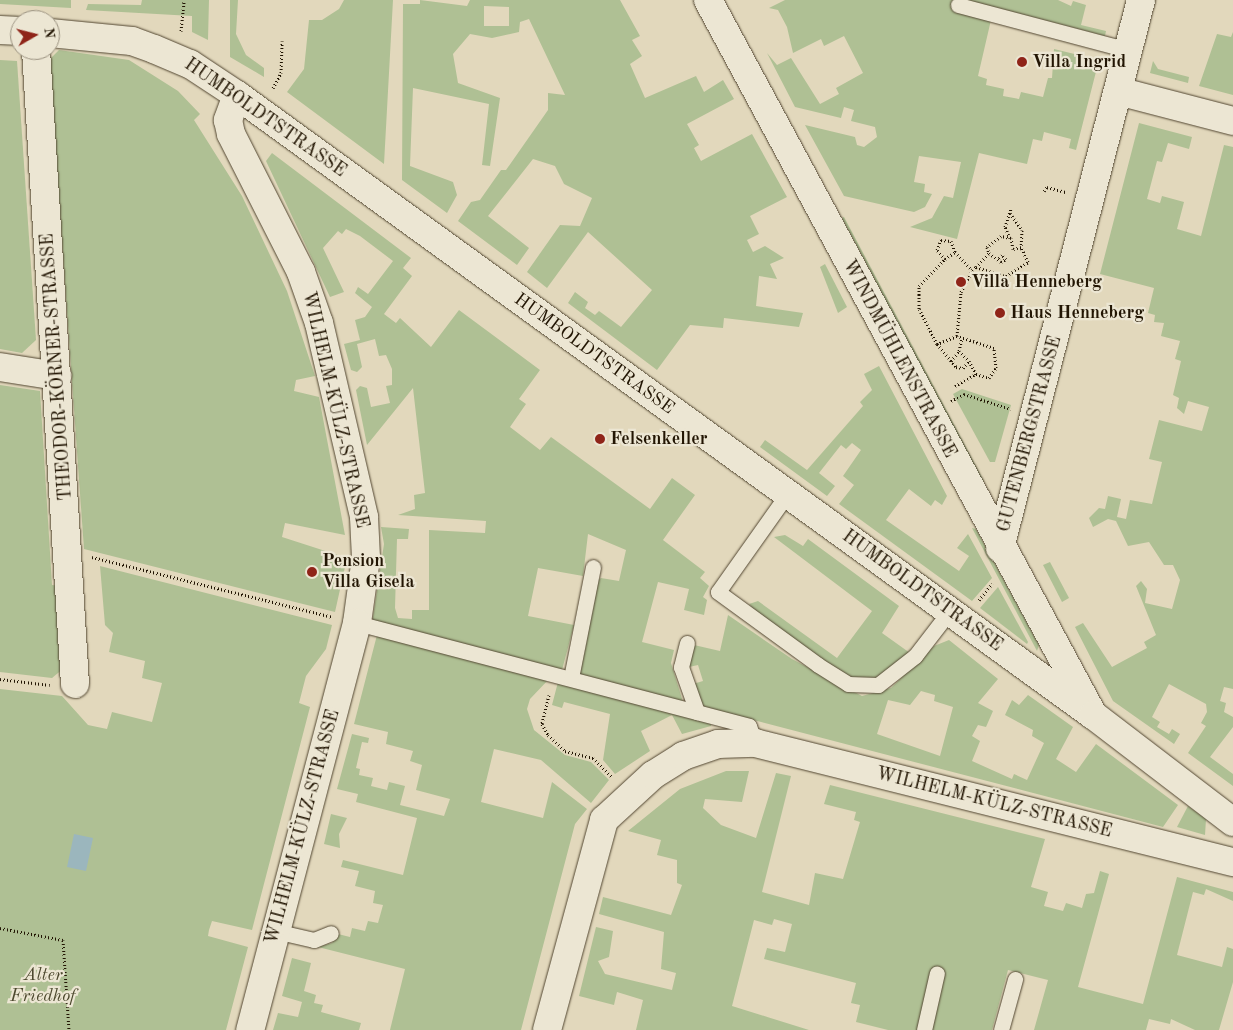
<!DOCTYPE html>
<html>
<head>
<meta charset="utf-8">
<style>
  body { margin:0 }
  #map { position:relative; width:1233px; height:1030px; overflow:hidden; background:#e2d8bc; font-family:"Old Standard TT",serif }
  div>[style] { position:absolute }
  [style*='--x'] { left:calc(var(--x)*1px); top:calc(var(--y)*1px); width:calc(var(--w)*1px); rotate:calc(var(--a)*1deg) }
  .green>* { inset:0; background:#afc094 }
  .water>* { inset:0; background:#9bb6bd }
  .path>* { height:3px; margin-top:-1.5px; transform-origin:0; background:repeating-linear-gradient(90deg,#221503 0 1px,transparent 0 3.5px) }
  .roads { filter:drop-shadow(0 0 1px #524631) drop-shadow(0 0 1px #524631) }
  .lane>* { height:15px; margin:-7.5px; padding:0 7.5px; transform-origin:7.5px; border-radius:7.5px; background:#ece6d3 }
  .street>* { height:28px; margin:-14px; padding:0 14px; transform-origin:14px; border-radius:14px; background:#ece6d3 }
  .secondary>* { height:28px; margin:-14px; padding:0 14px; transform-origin:14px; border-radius:14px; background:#ece6d3 }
  .dots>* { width:14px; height:14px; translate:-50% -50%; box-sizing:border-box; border:2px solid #ece6d3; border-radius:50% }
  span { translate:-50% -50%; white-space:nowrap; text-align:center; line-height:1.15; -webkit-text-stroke:4.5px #ece6d3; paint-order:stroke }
  .poi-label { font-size:18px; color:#221503; font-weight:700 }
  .left { translate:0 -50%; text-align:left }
  .street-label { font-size:18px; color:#221503 }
  .park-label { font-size:18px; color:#4c482e; font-style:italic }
  .north { position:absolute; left:10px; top:10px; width:50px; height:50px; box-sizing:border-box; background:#ece6d3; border:1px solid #9b9280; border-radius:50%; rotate:82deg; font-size:14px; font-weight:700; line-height:20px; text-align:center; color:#221503 }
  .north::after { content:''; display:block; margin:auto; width:18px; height:22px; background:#8f2418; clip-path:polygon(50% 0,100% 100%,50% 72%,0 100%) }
</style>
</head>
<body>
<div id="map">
  <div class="green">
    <div style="clip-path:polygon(0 0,71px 0,71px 8px,0 4px)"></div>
    <div style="clip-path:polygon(142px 0,209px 0,208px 40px,192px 32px,192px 16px,86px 10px,88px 4px,141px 5px)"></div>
    <div style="clip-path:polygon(230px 0,238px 0,236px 34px,246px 55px,264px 68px,264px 77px,230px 57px)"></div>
    <div style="clip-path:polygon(344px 0,393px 0,384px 164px,287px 92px,304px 69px,309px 20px,322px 20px,339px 9px)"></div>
    <div style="clip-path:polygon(evenodd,420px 0,467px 6px,470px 0,620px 0,640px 36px,632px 40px,642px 56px,630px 64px,645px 98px,696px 76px,704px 92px,723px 80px,734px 99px,687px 124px,699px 145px,694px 148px,701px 161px,752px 134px,787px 197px,750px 216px,759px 234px,747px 240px,753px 252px,765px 246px,784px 258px,770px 264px,777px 279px,759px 276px,756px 306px,803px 313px,799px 327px,724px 318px,723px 328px,690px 325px,657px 370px,568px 303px,575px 292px,588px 302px,585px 308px,595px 315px,599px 311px,621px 327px,652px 290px,588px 232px,547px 288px,527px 272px,560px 225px,580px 226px,592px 198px,564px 184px,555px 166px,533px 159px,488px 216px,529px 248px,517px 265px,458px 221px,471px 202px,480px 200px,501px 170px,506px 170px,548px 110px,548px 93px,565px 95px,529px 19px,520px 22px,519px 32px,492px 38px,470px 34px,453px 54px,458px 83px,500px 98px,490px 166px,482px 165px,489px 104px,413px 88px,410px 166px,453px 182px,457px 195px,447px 213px,402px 180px,403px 4px,420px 4px,420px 0,484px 6px,509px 7px,509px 26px,484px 26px,484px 6px)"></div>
    <div style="clip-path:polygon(785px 0,1058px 0,1071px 6px,1073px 1px,1086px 5px,1081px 25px,1106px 31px,1105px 36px,994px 7px,978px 76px,987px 79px,986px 85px,1004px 89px,1003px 96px,1019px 99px,1021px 92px,1043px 97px,1048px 78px,1052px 78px,1054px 49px,1099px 60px,1076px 150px,1069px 148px,1071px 139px,1044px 132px,1042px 141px,1033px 139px,1027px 164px,979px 153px,957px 239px,910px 227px,932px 218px,944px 196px,953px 198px,961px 162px,919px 156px,914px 182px,925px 184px,924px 192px,932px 194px,925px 207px,914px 212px,844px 196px,805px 125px,855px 137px,857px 145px,864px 147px,877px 137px,875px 127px,851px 121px,854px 110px,844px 107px,841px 118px,795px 107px,767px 53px,777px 65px,791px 58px,820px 104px,839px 94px,836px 88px,863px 73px,844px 36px,824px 46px,821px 39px,793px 53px,787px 27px,778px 10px,769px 8px)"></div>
    <div style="clip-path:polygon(1233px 32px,1233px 95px,1199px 86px,1217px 34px,1231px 37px)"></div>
    <div style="clip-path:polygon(59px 50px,129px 60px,178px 91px,200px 114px,194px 120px,242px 196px,287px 291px,315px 376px,296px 380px,294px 391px,319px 397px,345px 535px,285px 523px,282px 537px,347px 558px,335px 612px,84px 549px,49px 60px)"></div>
    <div style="clip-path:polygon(0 60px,17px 61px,36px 340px,22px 353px,0 349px)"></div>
    <div style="clip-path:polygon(1153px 61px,1158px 69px,1189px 77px,1188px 83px,1150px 73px)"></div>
    <div style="clip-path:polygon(1139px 123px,1192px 137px,1189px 149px,1168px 143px,1162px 162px,1157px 161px,1147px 199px,1160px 203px,1162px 196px,1184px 202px,1177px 229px,1201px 236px,1224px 145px,1233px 147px,1233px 689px,1224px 687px,1220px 701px,1226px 703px,1224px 712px,1233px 717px,1233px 727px,1210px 757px,1233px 774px,1233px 786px,1188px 753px,1206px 726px,1201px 723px,1207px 712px,1206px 704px,1169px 684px,1152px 717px,1160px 722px,1157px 727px,1169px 734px,1172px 729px,1180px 734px,1174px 744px,1113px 701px,1075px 627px,1083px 623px,1112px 667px,1147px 648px,1144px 642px,1156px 635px,1136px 586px,1141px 581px,1147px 589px,1145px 603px,1172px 609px,1180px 580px,1173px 565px,1164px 565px,1149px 542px,1128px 546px,1116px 521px,1108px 519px,1093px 527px,1089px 518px,1099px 508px,1105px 509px,1108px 496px,1121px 499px,1117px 517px,1126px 519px,1130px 500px,1152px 504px,1162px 462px,1149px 459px,1159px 420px,1202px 431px,1209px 407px,1188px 401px,1184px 414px,1177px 408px,1179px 398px,1173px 395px,1181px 361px,1175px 359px,1180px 341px,1161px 336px,1164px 323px,1154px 322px,1155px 315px,1148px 313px,1154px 288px,1100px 274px)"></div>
    <div style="clip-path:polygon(272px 153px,411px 258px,403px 268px,412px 276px,384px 314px,396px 323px,400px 318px,431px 347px,459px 310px,540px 370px,519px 399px,526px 404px,510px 427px,540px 450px,551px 437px,650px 509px,672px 478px,695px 495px,663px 540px,705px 572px,700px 578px,709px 586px,703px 597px,707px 600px,704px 615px,684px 610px,689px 589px,658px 582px,642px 642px,674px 650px,671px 663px,683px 702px,579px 675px,595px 583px,601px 578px,619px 581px,626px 550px,588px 534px,583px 576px,538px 568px,528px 616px,574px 625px,562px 670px,372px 623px,384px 544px,381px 527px,409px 529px,408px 539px,397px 539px,395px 608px,398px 618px,412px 619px,412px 610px,429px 610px,429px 530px,485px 533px,486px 521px,398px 515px,415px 509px,414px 495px,425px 493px,413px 388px,367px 445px,356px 390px,360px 386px,367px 388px,371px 407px,390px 403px,386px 386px,392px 385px,392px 369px,386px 355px,379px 356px,375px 339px,357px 344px,362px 367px,357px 372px,351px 370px,344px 344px,360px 340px,355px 320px,365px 317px,372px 307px,355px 293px,358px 287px,368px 294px,393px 261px,360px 236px,346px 229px,342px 234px,338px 231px,323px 248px,344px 292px,330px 297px,266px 161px)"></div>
    <div style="clip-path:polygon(844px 217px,984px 481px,982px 482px,842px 218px)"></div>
    <div style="clip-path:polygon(825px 264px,847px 307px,838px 313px,820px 267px)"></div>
    <div style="clip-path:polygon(879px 366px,947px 496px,942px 505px,935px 500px,931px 506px,909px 489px,886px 520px,959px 571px,969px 556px,957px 548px,968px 534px,992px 578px,972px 601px,839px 504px,854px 485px,843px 476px,861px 450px,852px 443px,846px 449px,841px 445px,819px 473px,835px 486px,827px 496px,760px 447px,765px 440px,807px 470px,863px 406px,860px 402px,872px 390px,864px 374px)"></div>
    <div style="clip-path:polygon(0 385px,40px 391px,52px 585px,61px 586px,64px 668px,52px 678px,0 672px)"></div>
    <div style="clip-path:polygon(962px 389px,1011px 405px,995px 462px,990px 462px,953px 394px)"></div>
    <div style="clip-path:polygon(972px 528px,976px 529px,1039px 645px,1037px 651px)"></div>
    <div style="clip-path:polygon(785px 535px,803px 546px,808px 539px,899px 606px,882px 633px,910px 653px,876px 680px,851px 681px,758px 615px,749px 604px,758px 601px,837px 658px,872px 611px,774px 537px)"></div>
    <div style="clip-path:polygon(1050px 562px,1069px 598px,1062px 602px,1043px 565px)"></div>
    <div style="clip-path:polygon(100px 566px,332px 625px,326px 649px,306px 676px,299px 703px,310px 707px,252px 930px,212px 921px,209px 930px,208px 936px,248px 947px,226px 1030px,0 1030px,0 689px,62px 696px,88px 725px,107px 729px,112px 712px,152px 722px,162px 683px,142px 678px,145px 661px,109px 652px,113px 633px,105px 625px)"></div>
    <div style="clip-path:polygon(998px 587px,1028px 642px,1027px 644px,980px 608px)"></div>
    <div style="clip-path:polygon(evenodd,728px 615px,792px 659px,862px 696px,891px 688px,934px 646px,949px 640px,998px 679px,978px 703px,993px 711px,986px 727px,978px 725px,972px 736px,980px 741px,972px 761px,1012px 779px,1014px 774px,1027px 780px,1044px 743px,1032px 736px,1033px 730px,1005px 715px,1012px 700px,1019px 705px,1028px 695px,1073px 727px,1056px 759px,1076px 772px,1096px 744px,1178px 805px,1163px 827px,704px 707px,693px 684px,703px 681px,698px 665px,689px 667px,694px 645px,720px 651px,728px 615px,921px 691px,935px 695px,934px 701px,953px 707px,940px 756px,877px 734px,888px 700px,910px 705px,921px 691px)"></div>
    <div style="clip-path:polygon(377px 635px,549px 679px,530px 699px,527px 709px,534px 730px,565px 755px,591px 762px,609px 780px,591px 803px,541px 760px,494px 749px,481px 802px,543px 818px,552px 782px,587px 809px,575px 824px,521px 1030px,390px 1030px,405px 969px,318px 947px,332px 943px,338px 934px,350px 937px,352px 928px,365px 931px,368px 921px,378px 923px,383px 905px,373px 903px,375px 891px,355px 886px,359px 871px,341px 867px,343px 860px,403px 875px,417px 818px,356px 802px,358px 794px,337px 789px,352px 734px,369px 738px,368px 743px,362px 742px,356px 768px,360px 769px,359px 775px,373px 778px,371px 786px,387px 790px,389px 782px,405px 786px,400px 805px,444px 816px,450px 799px,416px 790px,422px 765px,410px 761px,413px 751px,386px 744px,388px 732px,354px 724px)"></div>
    <div style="clip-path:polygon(558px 682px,711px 722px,711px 726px,682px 734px,672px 715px,641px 731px,650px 751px,615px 774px,603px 760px,610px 714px,564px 702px,562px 708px,552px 705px)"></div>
    <div style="clip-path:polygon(726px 771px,749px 771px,742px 802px,705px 799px,703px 808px,721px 825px,756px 838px,776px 773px,791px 776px,762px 892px,809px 905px,815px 873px,843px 879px,860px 822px,854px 820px,856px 812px,824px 804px,830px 785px,1045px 839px,1031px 887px,1048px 892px,1044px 906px,1063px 911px,1066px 903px,1082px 908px,1086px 894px,1094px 893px,1100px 871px,1109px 874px,1078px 987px,1143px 1004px,1177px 877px,1233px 892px,1233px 901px,1206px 889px,1204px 895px,1193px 892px,1177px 955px,1222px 967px,1227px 947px,1233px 949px,1233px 982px,1219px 1030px,1195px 1030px,1171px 1019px,1170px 1024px,1149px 1019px,1146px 1030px,1034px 1030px,1048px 980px,1008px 970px,992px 1030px,888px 1030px,856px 1022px,860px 1005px,851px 1003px,856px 983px,764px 959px,767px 948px,785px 952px,792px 924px,774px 919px,772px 925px,754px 920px,732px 1006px,809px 1030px,636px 1030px,643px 1000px,617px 992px,614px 1005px,579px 996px,596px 927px,613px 931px,609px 957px,598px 961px,605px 974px,672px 990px,676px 973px,661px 969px,664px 932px,599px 914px,603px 897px,671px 915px,682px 885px,677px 883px,677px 860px,657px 855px,661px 840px,628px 831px,680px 789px)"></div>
    <div style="clip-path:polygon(1188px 806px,1206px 819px,1205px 835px,1177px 827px)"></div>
    <div style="clip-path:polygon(331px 814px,347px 818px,339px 834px,340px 848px,324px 844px)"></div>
    <div style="clip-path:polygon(292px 958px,311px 963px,304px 991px,316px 995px,314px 1003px,323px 1005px,321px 1012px,361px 1023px,359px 1030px,273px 1030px,278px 1013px,298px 1017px,302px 1002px,282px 996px)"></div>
  </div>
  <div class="water">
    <div style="clip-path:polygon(74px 834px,93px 838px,86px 871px,67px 867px)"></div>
  </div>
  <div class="path">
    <div style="--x:181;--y:31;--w:31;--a:-84"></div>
    <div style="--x:273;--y:88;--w:17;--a:-62"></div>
    <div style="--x:281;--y:73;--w:32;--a:-88"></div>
    <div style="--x:1044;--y:191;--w:5;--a:-53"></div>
    <div style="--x:1047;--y:187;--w:20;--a:15"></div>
    <div style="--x:1010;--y:213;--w:21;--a:55"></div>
    <div style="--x:1022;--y:230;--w:17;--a:93"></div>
    <div style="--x:1010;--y:238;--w:12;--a:-114"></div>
    <div style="--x:1005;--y:227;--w:20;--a:-72"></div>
    <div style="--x:945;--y:259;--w:12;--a:-35"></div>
    <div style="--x:976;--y:267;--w:19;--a:-47"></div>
    <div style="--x:989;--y:253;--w:15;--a:37"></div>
    <div style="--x:1001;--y:262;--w:6;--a:-31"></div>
    <div style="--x:1006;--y:259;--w:6;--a:-135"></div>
    <div style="--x:1002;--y:255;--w:6;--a:135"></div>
    <div style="--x:957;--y:336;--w:44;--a:-84.8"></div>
    <div style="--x:961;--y:292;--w:25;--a:-63"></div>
    <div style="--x:972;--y:270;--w:5;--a:-37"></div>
    <div style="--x:976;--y:267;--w:31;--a:17"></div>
    <div style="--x:1006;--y:276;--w:26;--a:-32"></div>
    <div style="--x:1028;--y:262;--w:17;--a:-115"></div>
    <div style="--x:1021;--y:247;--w:8;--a:166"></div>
    <div style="--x:1013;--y:249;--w:11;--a:-100"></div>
    <div style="--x:1011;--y:238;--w:10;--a:-169"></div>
    <div style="--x:1001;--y:236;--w:18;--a:142"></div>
    <div style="--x:987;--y:247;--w:6;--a:72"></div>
    <div style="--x:937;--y:344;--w:30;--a:50"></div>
    <div style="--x:956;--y:367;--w:7;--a:8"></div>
    <div style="--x:963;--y:368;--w:9;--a:-49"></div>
    <div style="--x:969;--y:361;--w:15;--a:62"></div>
    <div style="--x:959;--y:351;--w:13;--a:-77"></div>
    <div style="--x:951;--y:361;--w:13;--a:-51"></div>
    <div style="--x:959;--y:351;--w:14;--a:45"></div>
    <div style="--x:955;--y:386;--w:24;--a:-30"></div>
    <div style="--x:976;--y:374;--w:14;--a:17"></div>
    <div style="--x:989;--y:378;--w:12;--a:-55"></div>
    <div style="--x:996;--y:368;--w:20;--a:-96"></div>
    <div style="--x:994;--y:348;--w:39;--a:-162"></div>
    <div style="--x:957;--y:336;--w:22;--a:158"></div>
    <div style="--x:937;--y:344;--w:39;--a:-117"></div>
    <div style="--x:919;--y:309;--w:23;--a:-90"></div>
    <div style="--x:919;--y:286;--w:37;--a:-46"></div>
    <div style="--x:945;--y:259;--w:12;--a:-132"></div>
    <div style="--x:937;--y:250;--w:11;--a:-68"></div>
    <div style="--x:941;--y:240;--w:10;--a:6"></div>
    <div style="--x:951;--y:241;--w:12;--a:70"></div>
    <div style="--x:955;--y:252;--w:25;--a:47"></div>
    <div style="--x:951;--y:401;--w:15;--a:-28"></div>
    <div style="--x:964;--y:394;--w:49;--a:17.7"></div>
    <div style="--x:92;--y:557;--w:248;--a:14"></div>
    <div style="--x:979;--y:600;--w:21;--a:-51"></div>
    <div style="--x:0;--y:679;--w:50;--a:6.8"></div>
    <div style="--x:549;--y:695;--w:30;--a:104"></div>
    <div style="--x:542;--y:724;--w:13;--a:61"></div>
    <div style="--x:548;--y:735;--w:23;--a:43"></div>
    <div style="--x:565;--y:751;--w:29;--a:14"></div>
    <div style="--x:593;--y:758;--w:27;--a:45"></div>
    <div style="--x:0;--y:928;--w:64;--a:10.8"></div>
    <div style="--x:63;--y:940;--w:90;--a:86.2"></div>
  </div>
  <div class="roads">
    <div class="lane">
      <div style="--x:958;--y:5;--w:176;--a:14.8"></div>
      <div style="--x:788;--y:493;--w:121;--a:125.3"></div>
      <div style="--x:718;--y:592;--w:124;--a:36.1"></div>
      <div style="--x:818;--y:665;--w:36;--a:32"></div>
      <div style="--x:848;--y:684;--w:30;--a:2"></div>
      <div style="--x:878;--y:685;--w:47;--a:-38.1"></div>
      <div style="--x:915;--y:656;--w:56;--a:-52.3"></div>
      <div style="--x:357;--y:623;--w:405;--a:14.7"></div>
      <div style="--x:749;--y:726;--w:18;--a:71"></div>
      <div style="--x:687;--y:643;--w:25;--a:104"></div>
      <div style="--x:681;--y:667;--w:48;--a:70.4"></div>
      <div style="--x:571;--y:678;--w:113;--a:-78.8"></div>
      <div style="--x:275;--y:931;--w:40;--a:13"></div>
      <div style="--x:314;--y:940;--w:18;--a:-22"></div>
      <div style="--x:924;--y:1030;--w:58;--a:-77.2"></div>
      <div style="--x:1001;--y:1030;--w:53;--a:-74.6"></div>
    </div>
    <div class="street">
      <div style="--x:708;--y:0;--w:812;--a:61.7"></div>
      <div style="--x:36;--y:50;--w:635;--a:86.48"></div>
      <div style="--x:1118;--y:91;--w:119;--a:14.6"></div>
      <div style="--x:237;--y:95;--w:27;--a:110"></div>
      <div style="--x:228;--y:120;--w:14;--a:78"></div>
      <div style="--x:231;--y:134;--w:155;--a:63.1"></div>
      <div style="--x:301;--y:272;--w:54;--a:70.6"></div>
      <div style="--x:319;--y:323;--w:199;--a:76.9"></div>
      <div style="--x:364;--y:517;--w:41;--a:87.2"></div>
      <div style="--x:366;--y:558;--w:66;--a:97.9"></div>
      <div style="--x:357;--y:623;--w:421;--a:104.7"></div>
      <div style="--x:0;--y:367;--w:58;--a:9"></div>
      <div style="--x:1000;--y:548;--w:566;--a:-75.57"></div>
      <div style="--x:547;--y:1030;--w:218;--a:-74.8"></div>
      <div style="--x:604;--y:820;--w:67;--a:-42.6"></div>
      <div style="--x:653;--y:775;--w:36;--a:-32"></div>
      <div style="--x:683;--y:756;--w:37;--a:-19"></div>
      <div style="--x:718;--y:744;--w:37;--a:-2"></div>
      <div style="--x:755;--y:743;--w:493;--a:14"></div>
    </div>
    <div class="secondary">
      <div style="--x:0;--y:30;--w:20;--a:3"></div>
      <div style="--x:50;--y:33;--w:82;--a:5.6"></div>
      <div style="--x:132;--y:41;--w:23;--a:20"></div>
      <div style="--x:154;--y:49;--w:39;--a:23"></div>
      <div style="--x:190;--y:64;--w:56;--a:33.4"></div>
      <div style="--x:237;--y:95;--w:1057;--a:35.92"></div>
      <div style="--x:1093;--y:715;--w:176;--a:37.4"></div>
    </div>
  </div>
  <div class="dots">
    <div style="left:1022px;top:62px;background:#8f2418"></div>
    <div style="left:961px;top:282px;background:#8f2418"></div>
    <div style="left:1000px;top:313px;background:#8f2418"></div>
    <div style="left:600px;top:439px;background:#8f2418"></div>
    <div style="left:312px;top:572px;background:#8f2418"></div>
  </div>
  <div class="poi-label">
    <span class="left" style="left:1032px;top:62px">Villa Ingrid</span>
    <span class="left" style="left:971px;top:282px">Villa Henneberg</span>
    <span class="left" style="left:1010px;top:313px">Haus Henneberg</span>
    <span class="left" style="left:610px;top:439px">Felsenkeller</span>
    <span class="left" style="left:322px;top:572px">Pension<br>Villa Gisela</span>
  </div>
  <div class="street-label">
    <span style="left:265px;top:118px;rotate:35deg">HUMBOLDTSTRASSE</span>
    <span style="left:594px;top:354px;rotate:36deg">HUMBOLDTSTRASSE</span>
    <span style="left:899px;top:359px;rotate:62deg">WINDMÜHLENSTRASSE</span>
    <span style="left:57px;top:367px;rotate:-94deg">THEODOR-KÖRNER-STRASSE</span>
    <span style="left:335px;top:410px;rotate:77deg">WILHELM-KÜLZ-STRASSE</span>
    <span style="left:1030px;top:434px;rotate:-75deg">GUTENBERGSTRASSE</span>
    <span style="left:922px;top:591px;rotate:36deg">HUMBOLDTSTRASSE</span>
    <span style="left:994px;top:803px;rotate:14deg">WILHELM-KÜLZ-STRASSE</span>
    <span style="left:303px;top:827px;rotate:-75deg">WILHELM-KÜLZ-STRASSE</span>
  </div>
  <div class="park-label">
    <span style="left:43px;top:986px">Alter<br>Friedhof</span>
  </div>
  <div class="north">N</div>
</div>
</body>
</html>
